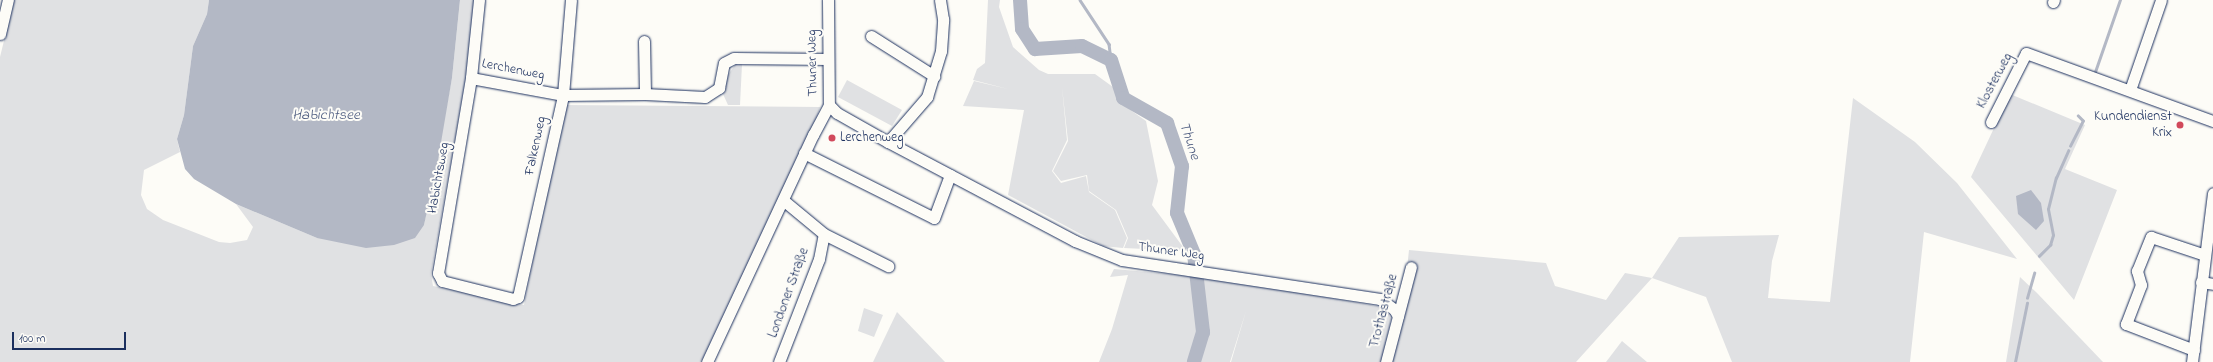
<!DOCTYPE html>
<html>
<head>
<meta charset="utf-8">
<style>
  body { margin:0 }
  #map { position:relative; width:2213px; height:362px; overflow:hidden; background:#fdfcf7; font-family:"Indie Flower",sans-serif }
  div>[style] { position:absolute }
  [style*='--x'] { left:calc(var(--x)*1px); top:calc(var(--y)*1px); width:calc(var(--w)*1px); rotate:calc(var(--a)*1deg) }
  .green>* { inset:0; background:#e0e1e3 }
  .water>* { inset:0; background:#b3b8c5 }
  .stream>* { height:2.5px; margin:-1.25px; padding:0 1.25px; transform-origin:1.25px; border-radius:1.25px; background:#b3b8c5 }
  .river>* { height:14px; margin:-7px; padding:0 7px; transform-origin:7px; border-radius:7px; background:#b3b8c5 }
  .roads { filter:drop-shadow(0 0 1px #1b2f5e) drop-shadow(0 0 1px #1b2f5e) }
  .minor>* { height:11px; margin:-5.5px; padding:0 5.5px; transform-origin:5.5px; border-radius:5.5px; background:#fdfcf7 }
  .dots>* { width:11px; height:11px; translate:-50% -50%; box-sizing:border-box; border:2px solid #fdfcf7; border-radius:50% }
  span { translate:-50% -50%; white-space:nowrap; text-align:center; line-height:1.15; -webkit-text-stroke:4px #fdfcf7; paint-order:stroke }
  .street-label { font-size:14px; color:#1b2f5e }
  .poi-label { font-size:14px; color:#1b2f5e }
  .right { translate:-100% -50%; text-align:right }
  .left { translate:0 -50%; text-align:left }
  .water-label { font-size:15px; color:#49587d; font-style:italic }
  .scale { position:absolute; left:12px; top:332px; width:114px; height:18px; box-sizing:border-box; border:2px solid #1b2f5e; border-top:0; padding-left:5px; font-size:12px; line-height:14px; white-space:nowrap; color:#1b2f5e; -webkit-text-stroke:3px #fdfcf7; paint-order:stroke }
</style>
</head>
<body>
<div id="map">
  <div class="green">
    <div style="clip-path:polygon(14px 0,209px 0,207px 14px,193px 46px,184px 115px,177px 139px,180px 152px,144px 170px,141px 195px,147px 209px,163px 220px,219px 242px,230px 243px,247px 240px,253px 227px,236px 204px,317px 238px,424px 225px,452px 78px,460px 0,474px 0,466px 77px,431px 274px,433px 286px,524px 305px,564px 105px,820px 107px,810px 141px,706px 362px,0 362px,0 57px)"></div>
    <div style="clip-path:polygon(988px 0,1000px 0,999px 7px,1013px 47px,1039px 70px,1048px 74px,1095px 74px,1113px 87px,1122px 104px,1146px 121px,1158px 181px,1152px 205px,1186px 251px,1124px 248px,1128px 238px,1116px 210px,1089px 191px,1087px 175px,1061px 181px,1053px 171px,1068px 141px,1062px 87px,1067px 140px,1052px 171px,1061px 183px,1086px 176px,1089px 192px,1115px 210px,1127px 238px,1123px 248px,1103px 246px,1008px 195px,1024px 110px,963px 106px,974px 81px,1008px 89px,973px 80px,977px 69px,985px 63px)"></div>
    <div style="clip-path:polygon(742px 64px,740px 105px,728px 105px,723px 94px,728px 75px,735px 65px)"></div>
    <div style="clip-path:polygon(847px 80px,902px 110px,892px 126px,838px 97px)"></div>
    <div style="clip-path:polygon(2010px 94px,2085px 125px,2065px 169px,2117px 190px,2074px 300px,1971px 177px)"></div>
    <div style="clip-path:polygon(1853px 98px,1915px 142px,1957px 183px,2017px 259px,1924px 232px,1910px 362px,1732px 362px,1706px 297px,1652px 278px,1576px 362px,1390px 362px,1401px 324px,1409px 250px,1546px 263px,1555px 286px,1606px 300px,1625px 273px,1652px 278px,1679px 237px,1779px 235px,1772px 261px,1768px 298px,1830px 302px)"></div>
    <div style="clip-path:polygon(1114px 269px,1215px 278px,1377px 306px,1388px 313px,1391px 319px,1382px 362px,1231px 362px,1246px 311px,1279px 314px,1246px 311px,1230px 362px,1099px 362px,1112px 329px,1128px 275px,1110px 277px)"></div>
    <div style="clip-path:polygon(2020px 277px,2037px 293px,2103px 362px,2006px 362px)"></div>
    <div style="clip-path:polygon(864px 308px,883px 315px,874px 337px,858px 331px)"></div>
    <div style="clip-path:polygon(897px 312px,945px 362px,873px 362px)"></div>
    <div style="clip-path:polygon(1622px 341px,1647px 362px,1606px 362px)"></div>
  </div>
  <div class="water">
    <div style="clip-path:polygon(209px 0,460px 0,452px 78px,437px 166px,424px 225px,415px 238px,394px 245px,366px 248px,317px 238px,236px 204px,194px 179px,185px 169px,177px 139px,184px 115px,193px 46px,207px 14px)"></div>
    <div style="clip-path:polygon(2031px 190px,2041px 203px,2044px 221px,2036px 230px,2018px 214px,2016px 196px)"></div>
  </div>
  <div class="stream">
    <div style="--x:1080;--y:0;--w:53;--a:56.6"></div>
    <div style="--x:1109;--y:44;--w:16;--a:83"></div>
    <div style="--x:2095;--y:72;--w:76;--a:-70.9"></div>
    <div style="--x:2070;--y:146;--w:28;--a:-63"></div>
    <div style="--x:2083;--y:121;--w:7;--a:-135"></div>
    <div style="--x:2039;--y:256;--w:16;--a:-45"></div>
    <div style="--x:2050;--y:245;--w:10;--a:-73"></div>
    <div style="--x:2053;--y:235;--w:26;--a:-101"></div>
    <div style="--x:2048;--y:209;--w:32;--a:-76"></div>
    <div style="--x:2056;--y:178;--w:30;--a:-66"></div>
    <div style="--x:2027;--y:298;--w:26;--a:-74"></div>
    <div style="--x:2015;--y:362;--w:60;--a:-78.5"></div>
  </div>
  <div class="river">
    <div style="--x:1020;--y:0;--w:29;--a:86"></div>
    <div style="--x:1022;--y:29;--w:24;--a:57"></div>
    <div style="--x:1035;--y:49;--w:47;--a:-3.7"></div>
    <div style="--x:1082;--y:46;--w:32;--a:26"></div>
    <div style="--x:1111;--y:60;--w:40;--a:72"></div>
    <div style="--x:1123;--y:98;--w:51;--a:29.6"></div>
    <div style="--x:1167;--y:123;--w:46;--a:70.8"></div>
    <div style="--x:1182;--y:166;--w:47;--a:96.1"></div>
    <div style="--x:1177;--y:213;--w:44;--a:67.5"></div>
    <div style="--x:1194;--y:254;--w:79;--a:83.4"></div>
    <div style="--x:1203;--y:332;--w:31;--a:107"></div>
  </div>
  <div class="roads">
    <div class="minor">
      <div style="--x:479;--y:0;--w:78;--a:95.9"></div>
      <div style="--x:471;--y:78;--w:198;--a:99.6"></div>
      <div style="--x:438;--y:273;--w:9;--a:63"></div>
      <div style="--x:442;--y:281;--w:73;--a:14.2"></div>
      <div style="--x:513;--y:299;--w:5;--a:-22"></div>
      <div style="--x:518;--y:297;--w:207;--a:-77.4"></div>
      <div style="--x:563;--y:95;--w:95;--a:-85.2"></div>
      <div style="--x:828;--y:0;--w:105;--a:89.5"></div>
      <div style="--x:829;--y:105;--w:11;--a:45"></div>
      <div style="--x:837;--y:113;--w:59;--a:29.6"></div>
      <div style="--x:888;--y:142;--w:212;--a:27.9"></div>
      <div style="--x:1075;--y:241;--w:51;--a:22"></div>
      <div style="--x:1122;--y:260;--w:261;--a:8.6"></div>
      <div style="--x:1380;--y:299;--w:17;--a:36"></div>
      <div style="--x:1394;--y:309;--w:8;--a:60"></div>
      <div style="--x:2053;--y:2;--w:2;--a:-63"></div>
      <div style="--x:0;--y:34;--w:35;--a:-77"></div>
      <div style="--x:871;--y:36;--w:75;--a:32.4"></div>
      <div style="--x:644;--y:41;--w:53;--a:88.9"></div>
      <div style="--x:471;--y:78;--w:94;--a:10.5"></div>
      <div style="--x:563;--y:95;--w:82;--a:-0.7"></div>
      <div style="--x:645;--y:94;--w:60;--a:2.9"></div>
      <div style="--x:705;--y:97;--w:17;--a:-33"></div>
      <div style="--x:719;--y:88;--w:25;--a:-79"></div>
      <div style="--x:724;--y:63;--w:11;--a:-27"></div>
      <div style="--x:734;--y:58;--w:94;--a:0.6"></div>
      <div style="--x:2130;--y:90;--w:95;--a:-71"></div>
      <div style="--x:1991;--y:122;--w:77;--a:-63.1"></div>
      <div style="--x:2026;--y:53;--w:199;--a:20"></div>
      <div style="--x:888;--y:142;--w:60;--a:-49.1"></div>
      <div style="--x:927;--y:97;--w:48;--a:-73.1"></div>
      <div style="--x:941;--y:51;--w:32;--a:-86"></div>
      <div style="--x:943;--y:19;--w:19;--a:-99"></div>
      <div style="--x:804;--y:153;--w:145;--a:26.6"></div>
      <div style="--x:934;--y:218;--w:46;--a:-69.6"></div>
      <div style="--x:783;--y:200;--w:53;--a:39.7"></div>
      <div style="--x:824;--y:234;--w:72;--a:26.6"></div>
      <div style="--x:2201;--y:282;--w:12;--a:9"></div>
      <div style="--x:2194;--y:350;--w:73;--a:-159.1"></div>
      <div style="--x:2126;--y:324;--w:42;--a:-69"></div>
      <div style="--x:2141;--y:285;--w:15;--a:-106"></div>
      <div style="--x:2137;--y:271;--w:37;--a:-68"></div>
      <div style="--x:2151;--y:237;--w:57;--a:18.4"></div>
      <div style="--x:707;--y:362;--w:251;--a:-65"></div>
      <div style="--x:813;--y:135;--w:34;--a:-62"></div>
      <div style="--x:779;--y:362;--w:110;--a:-68.8"></div>
      <div style="--x:819;--y:259;--w:25;--a:-79"></div>
      <div style="--x:1386;--y:362;--w:98;--a:-75.3"></div>
      <div style="--x:2192;--y:362;--w:170;--a:-82.9"></div>
    </div>
  </div>
  <div class="dots">
    <div style="left:2180px;top:125px;background:#d1495b"></div>
    <div style="left:832px;top:138px;background:#d1495b"></div>
  </div>
  <div class="street-label">
    <span style="left:813px;top:63px;rotate:-91deg">Thuner Weg</span>
    <span style="left:513px;top:70px;rotate:11deg">Lerchenweg</span>
    <span style="left:1995px;top:81px;rotate:-62deg">Klosterweg</span>
    <span style="left:536px;top:146px;rotate:-78deg">Falkenweg</span>
    <span style="left:439px;top:178px;rotate:-80deg">Habichtsweg</span>
    <span style="left:1171px;top:252px;rotate:8deg">Thuner Weg</span>
    <span style="left:789px;top:293px;rotate:-70deg">Londoner Straße</span>
    <span style="left:1384px;top:311px;rotate:-75deg">Trothastraße</span>
  </div>
  <div class="poi-label">
    <span class="right" style="left:2172px;top:125px">Kundendienst<br>Krix</span>
    <span class="left" style="left:840px;top:138px">Lerchenweg</span>
  </div>
  <div class="water-label">
    <span style="left:326px;top:116px">Habichtsee</span>
    <span style="left:1189px;top:141px;rotate:72deg">Thune</span>
  </div>
  <div class="scale">100 m</div>
</div>
</body>
</html>
